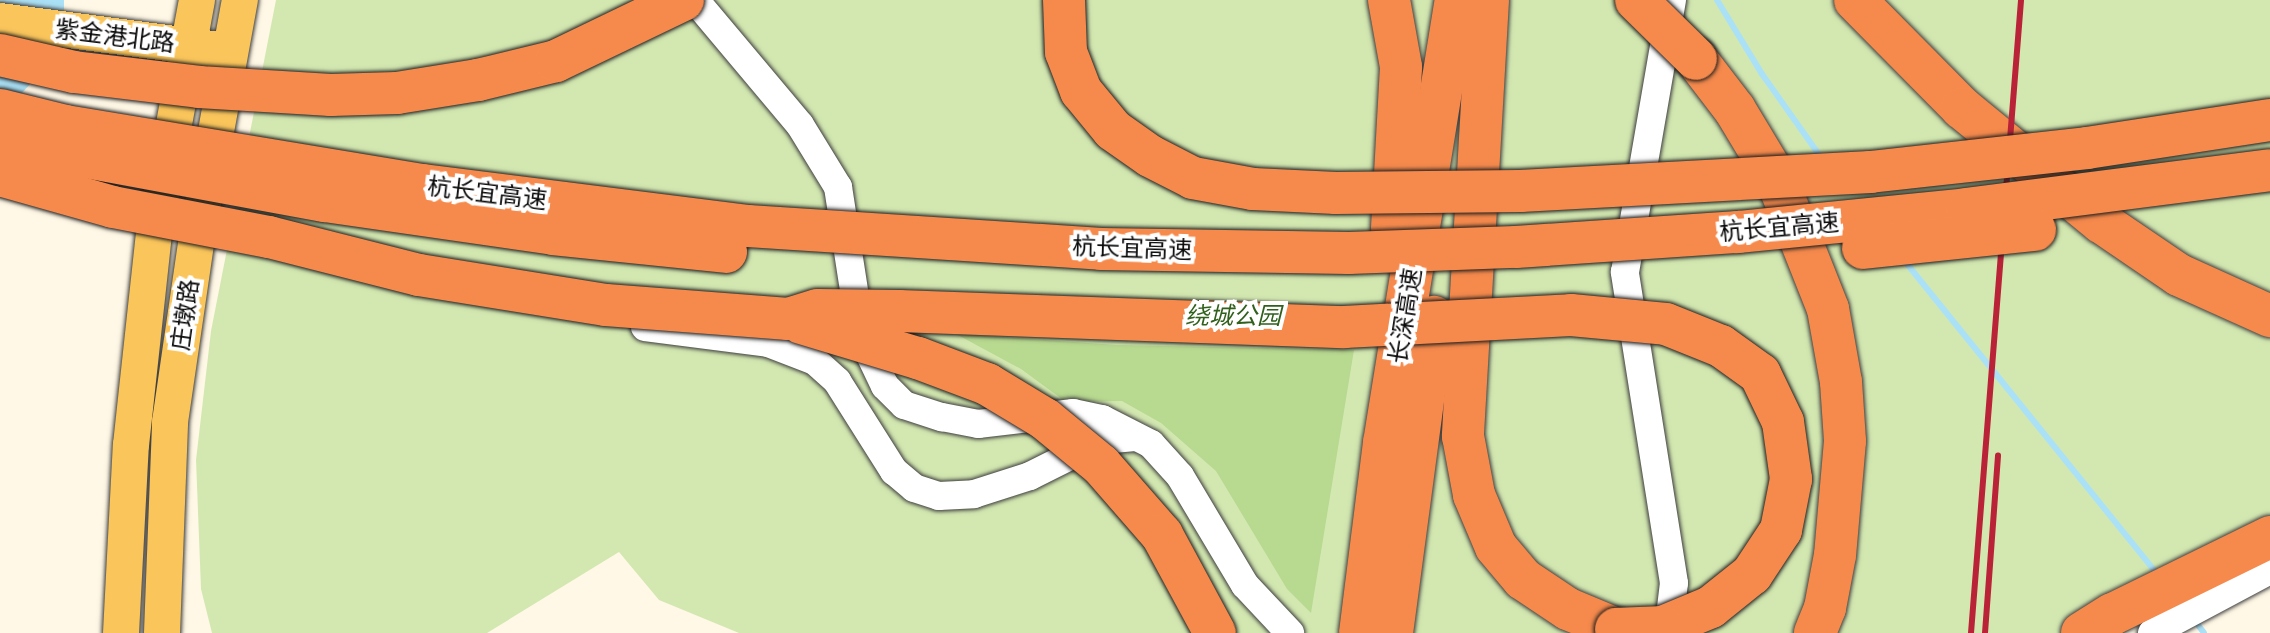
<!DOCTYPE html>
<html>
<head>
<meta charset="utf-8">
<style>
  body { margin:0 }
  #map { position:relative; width:2270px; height:633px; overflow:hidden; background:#fff8e6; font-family:"IBM Plex Serif","Noto Sans SC",serif }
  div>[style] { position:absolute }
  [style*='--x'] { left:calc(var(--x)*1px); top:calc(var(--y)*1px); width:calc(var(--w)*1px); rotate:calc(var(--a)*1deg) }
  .green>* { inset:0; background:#d3e8b1 }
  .forest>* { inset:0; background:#b8d990 }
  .water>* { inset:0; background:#abe1f6 }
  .stream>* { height:6px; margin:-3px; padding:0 3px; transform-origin:3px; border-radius:3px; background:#abe1f6 }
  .roads { filter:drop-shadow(0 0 2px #3d3d3d) drop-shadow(0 0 2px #3d3d3d) }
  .minor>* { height:28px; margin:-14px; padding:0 14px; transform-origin:14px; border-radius:14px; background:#fff }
  .major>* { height:36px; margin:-18px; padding:0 18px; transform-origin:18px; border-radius:18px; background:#fac55b }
  .highway>* { height:42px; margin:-21px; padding:0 21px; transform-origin:21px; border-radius:21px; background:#f68a4d }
  .rail>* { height:6px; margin:-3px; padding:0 3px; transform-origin:3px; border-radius:3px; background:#ba2237 }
  .bridges { filter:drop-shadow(0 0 2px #1b1b1b) drop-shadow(0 0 2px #1b1b1b) }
  .highway-bridge>* { height:42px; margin:-21px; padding:0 21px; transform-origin:21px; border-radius:21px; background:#f68a4d }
  span { translate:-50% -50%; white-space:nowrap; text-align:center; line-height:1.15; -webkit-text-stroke:8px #fff; paint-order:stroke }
  .street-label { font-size:24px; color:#0a0a0a }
  .park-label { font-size:24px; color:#30601b; font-style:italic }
</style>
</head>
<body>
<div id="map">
  <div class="green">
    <div style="clip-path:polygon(276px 0,2270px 0,2270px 557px,2124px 633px,739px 633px,659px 600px,619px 552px,487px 633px,212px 633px,201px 589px,196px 460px,211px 331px)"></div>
  </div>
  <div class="forest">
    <div style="clip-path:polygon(956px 334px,1117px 345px,1354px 350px,1311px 613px,1287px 589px,1216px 471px,1161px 423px,1122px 401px,1066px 402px,1021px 369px)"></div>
  </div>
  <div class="water">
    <div style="clip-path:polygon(0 0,64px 0,64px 18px,53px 59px,0 117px)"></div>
  </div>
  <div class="stream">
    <div style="--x:1717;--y:0;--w:87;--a:58.7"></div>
    <div style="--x:1762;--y:74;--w:105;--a:54.7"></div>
    <div style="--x:1903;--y:259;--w:405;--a:51.1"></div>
    <div style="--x:2194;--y:620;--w:16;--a:52"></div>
  </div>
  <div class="roads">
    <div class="minor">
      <div style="--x:695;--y:0;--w:163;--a:50"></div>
      <div style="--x:800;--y:125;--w:73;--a:58.5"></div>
      <div style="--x:838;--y:187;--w:151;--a:81.2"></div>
      <div style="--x:861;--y:336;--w:55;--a:64.4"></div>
      <div style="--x:885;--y:386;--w:27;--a:45"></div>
      <div style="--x:904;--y:405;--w:40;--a:18"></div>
      <div style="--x:942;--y:417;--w:37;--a:11"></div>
      <div style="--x:978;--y:424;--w:96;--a:-6.6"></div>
      <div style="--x:1073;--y:413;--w:30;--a:12"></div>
      <div style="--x:1102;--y:419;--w:55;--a:27"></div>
      <div style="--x:1151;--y:444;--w:43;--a:47.8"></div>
      <div style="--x:1180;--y:476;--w:127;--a:59.2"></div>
      <div style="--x:1245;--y:585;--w:66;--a:46.8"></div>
      <div style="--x:645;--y:327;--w:124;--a:7.4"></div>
      <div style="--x:768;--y:343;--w:50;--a:21"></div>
      <div style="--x:815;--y:361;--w:30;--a:42"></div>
      <div style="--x:837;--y:381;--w:107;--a:57.7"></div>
      <div style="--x:894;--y:471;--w:26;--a:40"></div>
      <div style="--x:914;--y:488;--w:26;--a:18"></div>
      <div style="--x:939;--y:496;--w:35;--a:-3"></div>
      <div style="--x:974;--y:494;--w:59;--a:-17.8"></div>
      <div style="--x:1030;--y:476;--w:80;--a:-26.6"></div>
      <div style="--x:1102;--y:440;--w:33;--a:-5"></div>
      <div style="--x:1668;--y:633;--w:50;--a:-83.2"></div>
      <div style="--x:1674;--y:583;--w:315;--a:-99"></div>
      <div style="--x:1625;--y:272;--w:276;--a:-80.2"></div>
      <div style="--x:2152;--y:633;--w:134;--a:-28.1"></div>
    </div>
    <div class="major">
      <div style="--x:0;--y:21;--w:215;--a:7.5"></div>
      <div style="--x:121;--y:633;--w:188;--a:-87"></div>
      <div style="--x:131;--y:445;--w:214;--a:-83.8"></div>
      <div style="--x:154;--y:232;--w:236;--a:-79.5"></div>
      <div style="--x:162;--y:633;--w:211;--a:-87.8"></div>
      <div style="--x:170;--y:422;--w:188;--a:-81.7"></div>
      <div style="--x:197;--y:236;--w:240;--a:-79.7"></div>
    </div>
    <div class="highway">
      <div style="--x:1389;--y:0;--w:68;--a:79.8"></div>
      <div style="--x:1401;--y:67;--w:162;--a:93.2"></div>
      <div style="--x:1488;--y:0;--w:437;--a:93.3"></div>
      <div style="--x:1463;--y:436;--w:60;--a:79.4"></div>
      <div style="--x:1474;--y:495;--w:56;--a:67.1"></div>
      <div style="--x:1496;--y:547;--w:42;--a:49.8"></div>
      <div style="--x:1523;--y:579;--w:54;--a:33.7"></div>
      <div style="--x:1568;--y:609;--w:52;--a:22.6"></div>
      <div style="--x:1855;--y:0;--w:152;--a:45.3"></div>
      <div style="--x:1962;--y:108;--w:180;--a:39.4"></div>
      <div style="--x:2101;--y:222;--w:94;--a:34.2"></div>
      <div style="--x:2179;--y:275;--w:100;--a:24.3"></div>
      <div style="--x:1696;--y:59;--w:64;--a:52.6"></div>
      <div style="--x:1735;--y:110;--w:82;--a:59"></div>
      <div style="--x:1777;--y:180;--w:139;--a:68.4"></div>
      <div style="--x:1828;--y:309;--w:74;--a:79.9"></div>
      <div style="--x:1841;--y:382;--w:59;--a:86.1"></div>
      <div style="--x:1845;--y:441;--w:114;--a:95"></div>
      <div style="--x:1835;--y:555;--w:54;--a:100.7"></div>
      <div style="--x:1825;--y:608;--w:27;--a:112"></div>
      <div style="--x:1360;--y:633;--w:192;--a:-82.8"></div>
      <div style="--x:1384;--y:443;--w:449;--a:-80.8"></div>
      <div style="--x:1392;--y:633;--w:319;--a:-82.4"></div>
      <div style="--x:2082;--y:633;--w:36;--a:-32"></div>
      <div style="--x:2113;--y:614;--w:175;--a:-26.1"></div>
    </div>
  </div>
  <div class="rail">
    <div style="--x:1971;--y:633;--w:635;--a:-85.48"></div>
    <div style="--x:1985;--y:633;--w:178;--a:-85.8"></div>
  </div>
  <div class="bridges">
    <div class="highway-bridge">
      <div style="--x:1064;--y:0;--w:52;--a:87.8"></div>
      <div style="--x:1066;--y:52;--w:42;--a:69"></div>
      <div style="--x:1081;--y:91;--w:50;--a:50.6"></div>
      <div style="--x:1113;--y:130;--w:45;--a:35.1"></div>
      <div style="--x:1150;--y:156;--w:48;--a:27.1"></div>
      <div style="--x:1193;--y:178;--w:61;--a:10.4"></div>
      <div style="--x:1253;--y:189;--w:83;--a:2.8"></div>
      <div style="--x:1336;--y:193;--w:184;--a:-0.6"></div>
      <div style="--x:1520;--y:191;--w:351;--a:-3.1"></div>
      <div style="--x:1870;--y:172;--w:218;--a:-6.3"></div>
      <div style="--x:2087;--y:148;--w:185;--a:-8.7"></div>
      <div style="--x:1636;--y:0;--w:84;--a:44.5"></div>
      <div style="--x:0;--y:55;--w:76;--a:12.9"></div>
      <div style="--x:74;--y:72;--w:126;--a:6.8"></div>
      <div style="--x:199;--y:87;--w:132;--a:3.5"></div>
      <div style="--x:331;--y:95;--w:66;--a:-1.7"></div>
      <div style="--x:397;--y:93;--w:82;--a:-9.1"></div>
      <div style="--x:478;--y:80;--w:80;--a:-13.7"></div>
      <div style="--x:556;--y:61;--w:141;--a:-25.7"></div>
      <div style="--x:0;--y:110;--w:67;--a:13.8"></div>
      <div style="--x:65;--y:126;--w:363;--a:9.4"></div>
      <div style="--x:423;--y:185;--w:328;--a:7.2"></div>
      <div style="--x:748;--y:226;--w:354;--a:3.7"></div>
      <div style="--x:1101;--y:249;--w:248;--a:0.9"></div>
      <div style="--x:1349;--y:253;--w:167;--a:-2.1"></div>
      <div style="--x:1516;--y:247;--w:223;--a:-3.9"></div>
      <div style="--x:1738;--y:232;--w:230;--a:-5.7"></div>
      <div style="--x:1967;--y:209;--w:305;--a:-7.3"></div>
      <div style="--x:0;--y:141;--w:330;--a:10.5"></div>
      <div style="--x:325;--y:201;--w:230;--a:8.2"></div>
      <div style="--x:553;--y:234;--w:174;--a:5.9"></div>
      <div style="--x:0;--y:175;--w:117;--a:15.8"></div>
      <div style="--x:113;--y:207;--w:159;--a:10.9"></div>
      <div style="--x:269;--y:237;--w:155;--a:14.2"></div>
      <div style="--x:419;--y:275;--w:189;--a:9.1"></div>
      <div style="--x:606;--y:305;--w:183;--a:4.4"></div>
      <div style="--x:788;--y:319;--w:31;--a:-17"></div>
      <div style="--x:818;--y:310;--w:81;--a:0.7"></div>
      <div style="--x:899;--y:311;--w:445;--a:2.1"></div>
      <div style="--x:1344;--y:327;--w:227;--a:-3"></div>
      <div style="--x:1571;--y:315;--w:95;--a:5.4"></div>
      <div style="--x:1666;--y:324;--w:59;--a:21.8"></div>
      <div style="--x:1721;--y:346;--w:48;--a:35.7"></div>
      <div style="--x:1760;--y:374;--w:53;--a:64.4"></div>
      <div style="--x:1783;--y:422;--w:58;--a:82"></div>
      <div style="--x:1791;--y:479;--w:52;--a:101.1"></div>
      <div style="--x:1781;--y:530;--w:53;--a:123.4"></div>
      <div style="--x:1752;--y:574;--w:53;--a:141.2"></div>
      <div style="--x:1711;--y:607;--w:52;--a:157.4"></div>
      <div style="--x:1663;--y:627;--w:47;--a:177.6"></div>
      <div style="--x:1863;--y:248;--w:173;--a:-6"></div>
      <div style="--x:801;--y:323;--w:122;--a:16.7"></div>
      <div style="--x:918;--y:358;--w:74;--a:20.6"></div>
      <div style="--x:987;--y:384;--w:68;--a:31.1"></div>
      <div style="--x:1045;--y:419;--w:72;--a:39.4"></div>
      <div style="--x:1101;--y:465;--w:93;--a:48.9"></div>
      <div style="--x:1162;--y:535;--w:111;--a:61.6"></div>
    </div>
  </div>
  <div class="street-label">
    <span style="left:115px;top:36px;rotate:7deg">紫金港北路</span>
    <span style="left:487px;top:193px;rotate:7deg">杭长宜高速</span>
    <span style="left:1779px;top:227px;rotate:-5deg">杭长宜高速</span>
    <span style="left:1132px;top:248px;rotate:2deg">杭长宜高速</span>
    <span style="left:185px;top:315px;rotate:-82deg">庄墩路</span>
    <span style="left:1405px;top:316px;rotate:-81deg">长深高速</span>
  </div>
  <div class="park-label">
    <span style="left:1233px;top:316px">绕城公园</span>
  </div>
</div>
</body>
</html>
